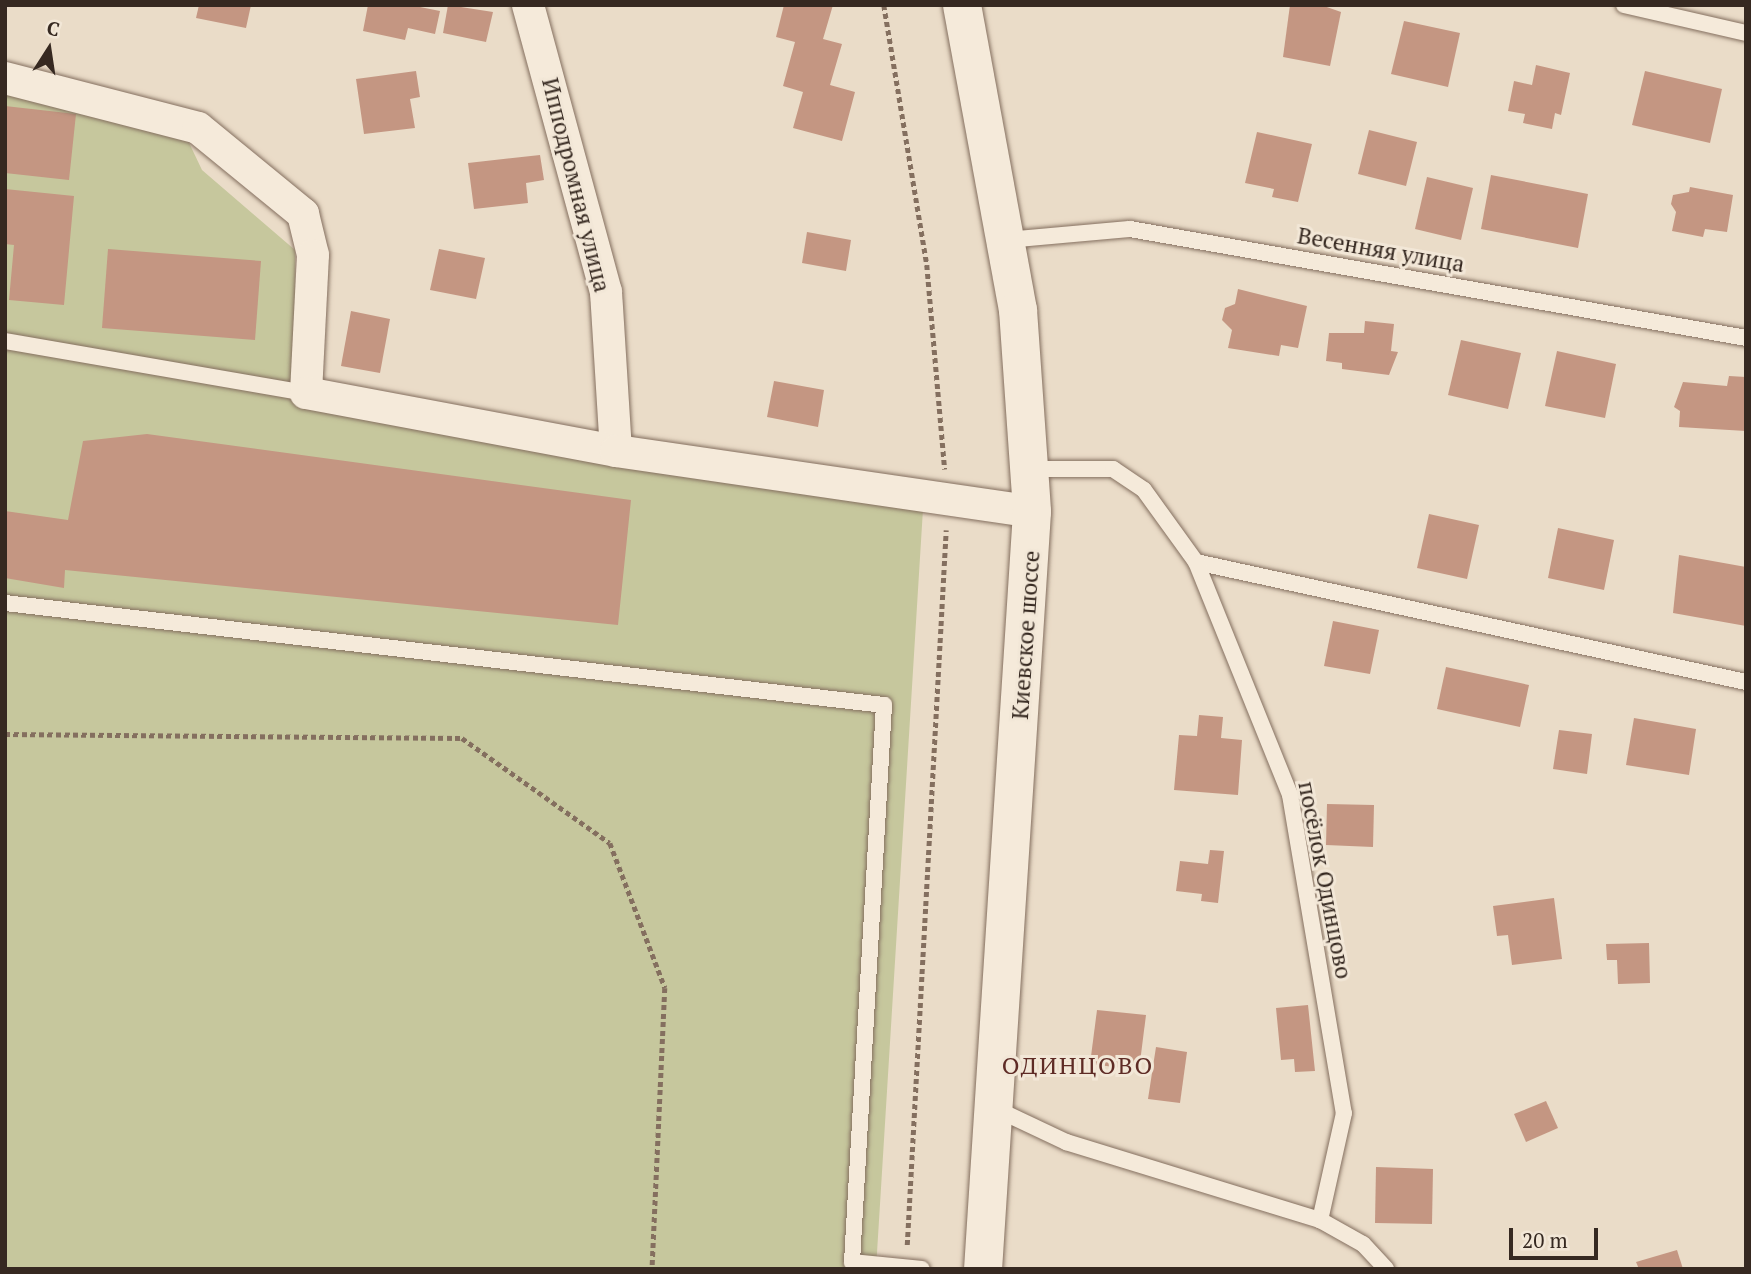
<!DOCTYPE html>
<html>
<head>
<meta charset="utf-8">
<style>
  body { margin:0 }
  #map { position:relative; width:1751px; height:1274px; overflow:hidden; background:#eadcc8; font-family:"PT Serif",serif }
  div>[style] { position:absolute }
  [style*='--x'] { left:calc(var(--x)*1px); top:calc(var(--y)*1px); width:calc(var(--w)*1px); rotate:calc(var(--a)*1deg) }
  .green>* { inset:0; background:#c6c79d }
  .building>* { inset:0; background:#c49682 }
  .path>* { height:4.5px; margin-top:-2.25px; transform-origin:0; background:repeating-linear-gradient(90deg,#846f5f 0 5px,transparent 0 8.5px) }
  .roads { filter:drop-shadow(0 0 2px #846f5f) drop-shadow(0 0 2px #846f5f) }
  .lane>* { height:16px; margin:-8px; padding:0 8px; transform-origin:8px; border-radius:8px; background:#f5eada }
  .street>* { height:32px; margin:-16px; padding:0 16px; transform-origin:16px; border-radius:16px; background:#f5eada }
  .secondary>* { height:38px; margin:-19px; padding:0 19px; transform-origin:19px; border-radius:19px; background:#f5eada }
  span { translate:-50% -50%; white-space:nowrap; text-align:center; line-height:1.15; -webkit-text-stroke:6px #f2e7d7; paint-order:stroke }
  .street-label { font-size:23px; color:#362921 }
  .neighbourhood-label { font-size:24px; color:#5e2b25; letter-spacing:2px }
  .frame { position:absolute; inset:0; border:7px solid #362921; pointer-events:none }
  .north { position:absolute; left:14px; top:14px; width:70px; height:70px; -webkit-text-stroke:5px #f2e7d7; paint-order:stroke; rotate:12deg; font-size:19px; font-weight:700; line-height:28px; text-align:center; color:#362921 }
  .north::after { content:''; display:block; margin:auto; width:24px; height:32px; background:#362921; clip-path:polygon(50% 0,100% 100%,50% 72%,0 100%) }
  .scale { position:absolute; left:1509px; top:1228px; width:89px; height:32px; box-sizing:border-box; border:4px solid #362921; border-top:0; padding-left:9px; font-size:21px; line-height:24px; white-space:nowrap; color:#362921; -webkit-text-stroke:5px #f2e7d7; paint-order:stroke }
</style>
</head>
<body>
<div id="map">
  <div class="green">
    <div style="clip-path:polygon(5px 94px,182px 128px,202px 170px,295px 250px,296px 405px,923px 509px,876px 1269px,5px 1269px)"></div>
  </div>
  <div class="building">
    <div style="clip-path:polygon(199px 5px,251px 5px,246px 28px,196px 18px)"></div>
    <div style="clip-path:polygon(368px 5px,410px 5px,440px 11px,435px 34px,408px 28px,405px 40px,363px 31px)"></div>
    <div style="clip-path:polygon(448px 5px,493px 12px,486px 42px,443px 33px)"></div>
    <div style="clip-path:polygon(784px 5px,833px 5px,823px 39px,842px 44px,830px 85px,855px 92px,842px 141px,793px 128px,803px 92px,783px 86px,795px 42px,776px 37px)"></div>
    <div style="clip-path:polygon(1290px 5px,1321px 5px,1341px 12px,1330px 66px,1283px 57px)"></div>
    <div style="clip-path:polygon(1404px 21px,1460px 33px,1448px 87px,1391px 74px)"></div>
    <div style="clip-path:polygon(1536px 65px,1570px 73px,1561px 115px,1555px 113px,1552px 129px,1523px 123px,1525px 114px,1508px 111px,1514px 81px,1532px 85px)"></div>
    <div style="clip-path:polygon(416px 71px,420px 97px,410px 99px,415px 128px,364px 134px,356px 79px)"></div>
    <div style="clip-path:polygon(1645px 71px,1722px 89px,1710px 143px,1632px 125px)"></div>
    <div style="clip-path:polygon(5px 106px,76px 114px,69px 180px,5px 173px)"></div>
    <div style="clip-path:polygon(1369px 130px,1417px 142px,1406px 186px,1358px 174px)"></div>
    <div style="clip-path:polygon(1257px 132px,1312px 144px,1298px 202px,1272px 197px,1274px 189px,1245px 183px)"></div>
    <div style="clip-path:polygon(540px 155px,544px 180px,526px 183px,528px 203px,474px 209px,468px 163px)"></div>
    <div style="clip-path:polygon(1491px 175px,1588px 194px,1578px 248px,1481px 229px)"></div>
    <div style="clip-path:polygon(1427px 177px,1473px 188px,1461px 240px,1415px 229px)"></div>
    <div style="clip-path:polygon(1690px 187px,1733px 195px,1727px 232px,1705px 229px,1703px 237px,1672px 231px,1676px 212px,1671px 204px,1673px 195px,1689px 192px)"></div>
    <div style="clip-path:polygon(5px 189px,74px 196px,64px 305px,9px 300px,14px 245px,5px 244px)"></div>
    <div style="clip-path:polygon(807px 232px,851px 240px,846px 271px,802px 263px)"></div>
    <div style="clip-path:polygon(108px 249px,261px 261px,255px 340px,102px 328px)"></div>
    <div style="clip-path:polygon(439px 249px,485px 258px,476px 299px,430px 290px)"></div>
    <div style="clip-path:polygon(1238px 289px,1307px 306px,1298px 348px,1281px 345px,1279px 356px,1228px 348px,1232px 330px,1222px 320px,1225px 308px,1235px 304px)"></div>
    <div style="clip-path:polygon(351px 311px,390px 319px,380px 373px,341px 366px)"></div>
    <div style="clip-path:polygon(1365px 321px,1394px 324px,1391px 351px,1398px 352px,1389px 375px,1342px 369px,1342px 363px,1326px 361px,1329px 333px,1364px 333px)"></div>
    <div style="clip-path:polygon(1461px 340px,1521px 353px,1508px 409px,1448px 395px)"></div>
    <div style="clip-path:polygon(1557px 351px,1616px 364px,1605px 418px,1545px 406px)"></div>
    <div style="clip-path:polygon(1729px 376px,1746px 377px,1746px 431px,1679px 427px,1680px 411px,1674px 407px,1683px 382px,1727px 386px)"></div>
    <div style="clip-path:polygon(774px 381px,824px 390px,818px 427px,767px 417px)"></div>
    <div style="clip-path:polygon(147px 434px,631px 500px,618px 625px,65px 570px,64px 588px,5px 578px,5px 511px,68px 520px,83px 441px)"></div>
    <div style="clip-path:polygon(1429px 514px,1479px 525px,1467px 579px,1417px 568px)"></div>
    <div style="clip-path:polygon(1558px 528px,1614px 540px,1604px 590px,1548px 578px)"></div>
    <div style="clip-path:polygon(1679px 555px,1746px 567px,1746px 626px,1673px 613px)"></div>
    <div style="clip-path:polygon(1333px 621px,1379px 630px,1370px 674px,1324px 666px)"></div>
    <div style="clip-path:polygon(1446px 667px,1529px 685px,1520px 727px,1437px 709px)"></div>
    <div style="clip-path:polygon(1199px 715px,1223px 717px,1221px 738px,1242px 740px,1238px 795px,1174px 790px,1179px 735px,1197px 736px)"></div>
    <div style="clip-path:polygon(1634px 718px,1696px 729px,1689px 775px,1626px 765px)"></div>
    <div style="clip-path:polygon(1559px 730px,1592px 734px,1587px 774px,1553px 769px)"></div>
    <div style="clip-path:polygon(1327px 804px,1374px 805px,1373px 847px,1326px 845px)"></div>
    <div style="clip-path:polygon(1210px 850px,1224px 851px,1218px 903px,1201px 901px,1202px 894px,1176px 891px,1180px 861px,1208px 864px)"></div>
    <div style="clip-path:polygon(1554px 898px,1562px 959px,1512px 965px,1508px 935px,1497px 936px,1493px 906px)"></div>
    <div style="clip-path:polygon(1649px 943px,1650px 983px,1618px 984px,1617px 960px,1607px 960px,1606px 944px)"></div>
    <div style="clip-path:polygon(1308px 1005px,1315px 1071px,1295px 1072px,1294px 1059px,1281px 1060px,1276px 1008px)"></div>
    <div style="clip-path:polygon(1097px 1010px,1146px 1015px,1139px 1070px,1090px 1064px)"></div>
    <div style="clip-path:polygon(1156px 1047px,1187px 1052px,1180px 1103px,1148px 1099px)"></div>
    <div style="clip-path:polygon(1546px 1101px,1558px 1128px,1526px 1142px,1514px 1114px)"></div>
    <div style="clip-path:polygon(1376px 1167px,1433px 1169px,1432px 1224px,1375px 1223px)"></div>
    <div style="clip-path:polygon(1677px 1250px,1683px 1269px,1639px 1269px,1636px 1262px)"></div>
  </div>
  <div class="path">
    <div style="--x:884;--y:5;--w:264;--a:80.6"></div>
    <div style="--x:927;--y:265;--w:205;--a:85"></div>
    <div style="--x:5;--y:734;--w:457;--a:0.5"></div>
    <div style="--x:462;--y:738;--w:181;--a:35.4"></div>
    <div style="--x:610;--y:843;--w:155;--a:69.2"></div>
    <div style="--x:665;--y:988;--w:281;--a:92.6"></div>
    <div style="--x:907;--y:1245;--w:716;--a:-86.88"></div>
  </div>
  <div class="roads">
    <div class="lane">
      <div style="--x:1624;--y:5;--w:125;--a:12.9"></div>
      <div style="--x:1006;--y:240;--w:124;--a:-5.1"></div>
      <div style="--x:1130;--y:229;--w:626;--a:10.03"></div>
      <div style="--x:5;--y:341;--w:305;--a:9.8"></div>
      <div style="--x:1029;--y:469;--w:84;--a:0"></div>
      <div style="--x:1113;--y:469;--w:37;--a:34"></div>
      <div style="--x:1144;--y:490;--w:89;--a:54.2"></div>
      <div style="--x:1196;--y:562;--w:563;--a:12.31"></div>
      <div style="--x:1196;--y:562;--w:251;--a:68"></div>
      <div style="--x:1290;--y:795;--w:323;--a:80.4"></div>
      <div style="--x:1344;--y:1113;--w:110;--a:102.6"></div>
      <div style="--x:5;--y:603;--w:885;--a:6.62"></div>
      <div style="--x:884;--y:705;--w:558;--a:93.29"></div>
      <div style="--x:852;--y:1262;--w:70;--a:5.7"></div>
      <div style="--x:994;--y:1108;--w:80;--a:25.3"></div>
      <div style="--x:1066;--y:1142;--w:266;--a:17.1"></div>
      <div style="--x:1320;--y:1220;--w:49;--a:29.2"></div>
      <div style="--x:1363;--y:1244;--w:34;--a:47"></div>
    </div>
    <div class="street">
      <div style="--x:528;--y:5;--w:297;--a:74.8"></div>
      <div style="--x:606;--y:292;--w:159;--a:86.4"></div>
      <div style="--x:5;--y:78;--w:199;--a:14.5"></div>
      <div style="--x:198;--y:128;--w:136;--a:39.3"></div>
      <div style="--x:303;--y:214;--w:42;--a:76.3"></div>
      <div style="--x:313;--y:255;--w:138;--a:92.9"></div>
      <div style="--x:306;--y:393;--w:315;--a:10.6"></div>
      <div style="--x:616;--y:451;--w:420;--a:8.3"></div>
    </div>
    <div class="secondary">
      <div style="--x:962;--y:5;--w:310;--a:79.6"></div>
      <div style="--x:1018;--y:310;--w:202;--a:86"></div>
      <div style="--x:1032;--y:512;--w:759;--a:93.7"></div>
    </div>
  </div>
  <div class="street-label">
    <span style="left:576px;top:185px;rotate:76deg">Ипподромная улица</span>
    <span style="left:1381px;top:250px;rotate:10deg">Весенняя улица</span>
    <span style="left:1026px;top:635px;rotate:-86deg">Киевское шоссе</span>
    <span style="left:1325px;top:880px;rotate:79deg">посёлок Одинцово</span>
  </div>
  <div class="neighbourhood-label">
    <span style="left:1078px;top:1066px">ОДИНЦОВО</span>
  </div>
  <div class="frame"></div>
  <div class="north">С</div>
  <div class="scale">20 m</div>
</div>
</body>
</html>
